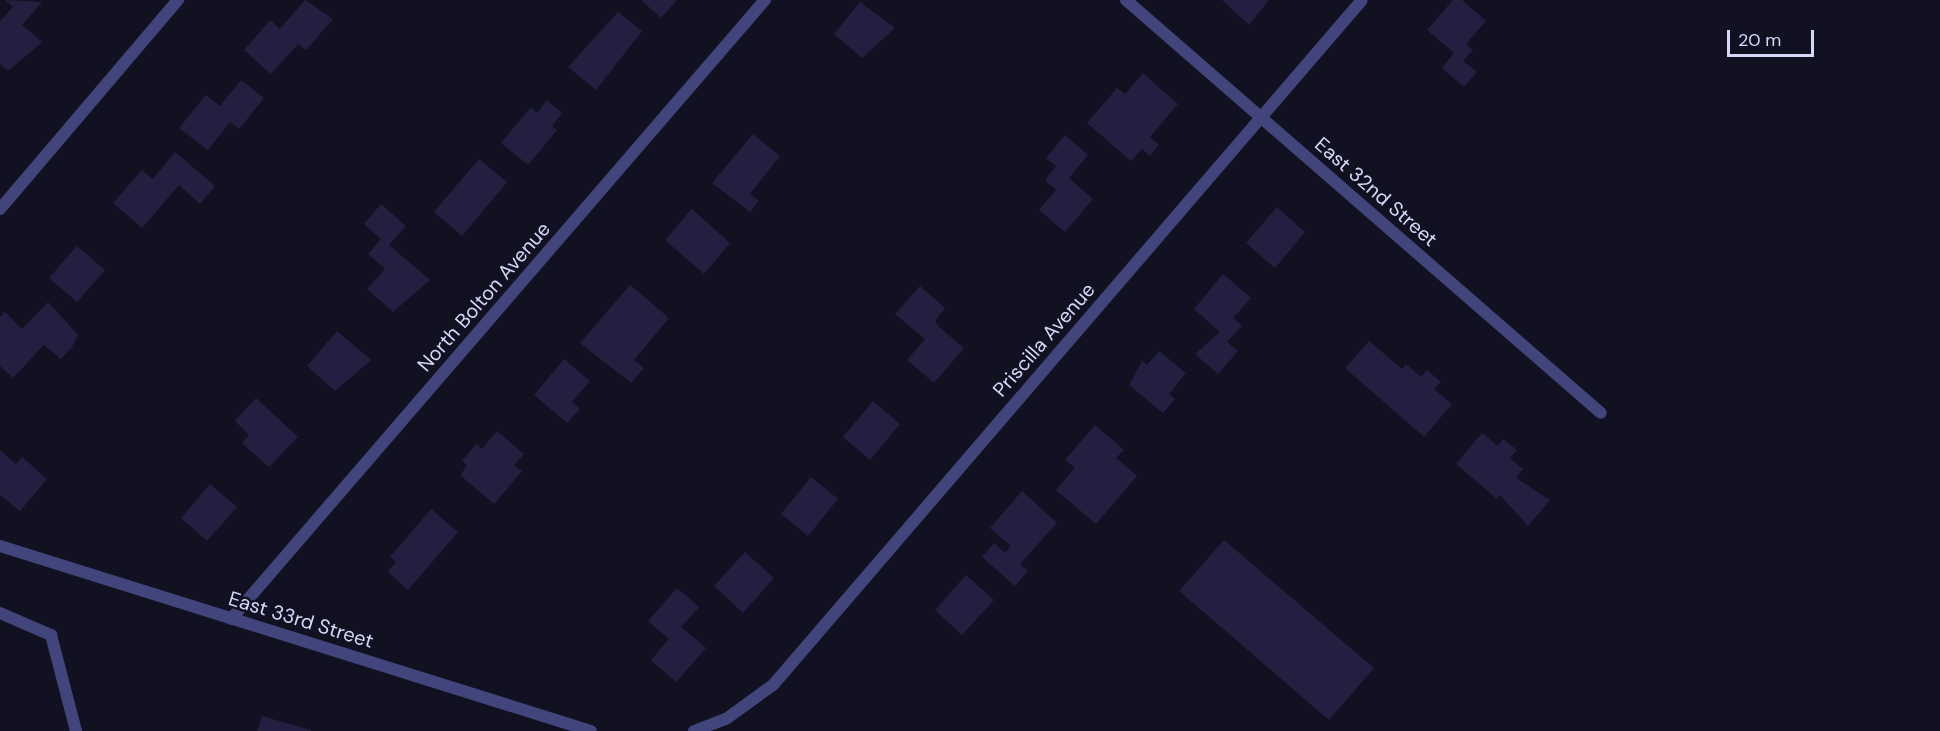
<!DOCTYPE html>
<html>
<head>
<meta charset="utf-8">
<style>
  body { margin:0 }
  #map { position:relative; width:1940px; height:731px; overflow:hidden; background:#121122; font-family:"DM Sans",sans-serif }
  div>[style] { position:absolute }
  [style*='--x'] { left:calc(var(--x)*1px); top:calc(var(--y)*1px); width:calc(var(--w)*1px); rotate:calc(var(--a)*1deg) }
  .building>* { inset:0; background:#221f41 }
  .service>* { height:12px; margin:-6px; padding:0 6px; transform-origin:6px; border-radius:6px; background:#41457c }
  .minor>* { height:12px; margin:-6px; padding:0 6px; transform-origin:6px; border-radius:6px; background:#41457c }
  span { translate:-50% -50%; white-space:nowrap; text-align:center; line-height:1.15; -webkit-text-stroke:5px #121122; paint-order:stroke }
  .street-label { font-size:20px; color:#d7d7fa }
  .scale { position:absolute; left:1727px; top:30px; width:87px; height:27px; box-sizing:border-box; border:3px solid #d7d7fa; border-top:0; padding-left:8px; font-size:18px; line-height:21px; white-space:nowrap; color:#d7d7fa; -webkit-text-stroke:4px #121122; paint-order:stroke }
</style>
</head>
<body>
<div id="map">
  <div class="building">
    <div style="clip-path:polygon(5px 0,42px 2px,22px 25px,42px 42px,8px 71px,0 64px,0 21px,13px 7px)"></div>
    <div style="clip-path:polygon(305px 0,333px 19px,306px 50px,298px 44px,271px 74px,244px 50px,270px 20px,280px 29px)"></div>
    <div style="clip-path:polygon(641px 0,677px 0,661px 18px)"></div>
    <div style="clip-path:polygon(1222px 0,1269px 0,1249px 25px)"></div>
    <div style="clip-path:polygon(1453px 0,1462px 0,1486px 21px,1466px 44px,1473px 50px,1463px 61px,1477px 72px,1464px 87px,1442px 68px,1454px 53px,1427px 30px)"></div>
    <div style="clip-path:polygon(860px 2px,895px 28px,862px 58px,834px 34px)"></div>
    <div style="clip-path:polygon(618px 12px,642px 31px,596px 90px,568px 67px)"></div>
    <div style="clip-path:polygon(1143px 73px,1178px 104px,1150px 137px,1159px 145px,1150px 156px,1142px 149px,1131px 161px,1087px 123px,1117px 88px,1125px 94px)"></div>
    <div style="clip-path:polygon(241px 80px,264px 98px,239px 129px,230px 122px,208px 150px,179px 128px,206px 95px,220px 106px)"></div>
    <div style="clip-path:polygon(547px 100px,562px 113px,552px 126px,557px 130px,528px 165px,501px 143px,531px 107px,537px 113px)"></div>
    <div style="clip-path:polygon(753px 134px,780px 156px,750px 194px,759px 201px,750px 212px,712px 183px)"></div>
    <div style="clip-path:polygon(1065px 135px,1088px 155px,1069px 178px,1093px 199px,1065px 232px,1039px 210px,1056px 190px,1045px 180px,1056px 166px,1046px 158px)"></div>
    <div style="clip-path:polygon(175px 152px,215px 186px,200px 204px,179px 185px,142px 228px,113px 203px,142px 170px,153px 179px)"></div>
    <div style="clip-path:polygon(479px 159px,507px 182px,462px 236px,434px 212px)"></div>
    <div style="clip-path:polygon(381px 204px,406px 226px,389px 245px,430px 280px,393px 312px,367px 289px,385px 269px,368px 254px,381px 239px,364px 224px)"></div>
    <div style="clip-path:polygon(1277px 207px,1305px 232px,1275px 268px,1246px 243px)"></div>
    <div style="clip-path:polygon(692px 209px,730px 243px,704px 274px,665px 240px)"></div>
    <div style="clip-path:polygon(77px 246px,105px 270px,77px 302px,49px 278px)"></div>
    <div style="clip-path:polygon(1223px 274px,1251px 298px,1233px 318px,1242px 326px,1227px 342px,1238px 351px,1218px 374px,1195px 354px,1220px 332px,1194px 309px)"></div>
    <div style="clip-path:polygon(630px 285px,669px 318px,634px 360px,644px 368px,631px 383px,580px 343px)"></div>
    <div style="clip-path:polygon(920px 286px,945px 308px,935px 321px,938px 326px,964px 348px,934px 383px,907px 360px,925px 339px,895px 314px)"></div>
    <div style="clip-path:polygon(48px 302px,78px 335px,72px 347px,61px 359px,44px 345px,13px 378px,0 366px,0 317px,5px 312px,22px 329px)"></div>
    <div style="clip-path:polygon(337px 331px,371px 360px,335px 391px,307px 366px)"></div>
    <div style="clip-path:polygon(1369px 341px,1402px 369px,1406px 364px,1421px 377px,1427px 370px,1441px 382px,1434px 389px,1452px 404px,1424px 437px,1345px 368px)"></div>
    <div style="clip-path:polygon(1159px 351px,1186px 373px,1169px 394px,1175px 399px,1163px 413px,1129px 385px,1142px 361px,1147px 365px)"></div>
    <div style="clip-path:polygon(564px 359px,590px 381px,572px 402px,580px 409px,567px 423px,534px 395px)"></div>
    <div style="clip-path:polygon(256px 398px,298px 437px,269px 467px,242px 443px,249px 435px,235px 421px)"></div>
    <div style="clip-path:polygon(873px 401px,900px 424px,870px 460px,843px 437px)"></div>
    <div style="clip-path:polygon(1095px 425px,1124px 450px,1116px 458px,1137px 476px,1096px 524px,1056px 490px,1075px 468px,1065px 460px)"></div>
    <div style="clip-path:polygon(497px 431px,524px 454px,514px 465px,522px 471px,494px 504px,460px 475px,467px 466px,462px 461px,476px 444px,482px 449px)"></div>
    <div style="clip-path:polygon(1482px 433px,1498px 446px,1503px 439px,1517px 450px,1510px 458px,1523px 469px,1516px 478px,1550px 500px,1528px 526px,1500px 495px,1497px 499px,1456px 464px)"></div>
    <div style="clip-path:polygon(0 450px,16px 464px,22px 457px,47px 479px,20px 511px,0 495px)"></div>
    <div style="clip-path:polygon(811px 477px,838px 499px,808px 536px,781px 514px)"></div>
    <div style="clip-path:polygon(210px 484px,237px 507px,207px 541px,181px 518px)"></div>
    <div style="clip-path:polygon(1022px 491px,1057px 523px,1020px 564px,1028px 571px,1015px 586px,982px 557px,994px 543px,1005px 553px,1011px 546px,990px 528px)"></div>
    <div style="clip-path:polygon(431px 509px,458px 532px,408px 590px,388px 572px,396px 562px,390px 557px)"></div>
    <div style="clip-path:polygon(1224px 540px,1374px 668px,1329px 720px,1179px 591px)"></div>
    <div style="clip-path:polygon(745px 552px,774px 578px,743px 613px,714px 586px)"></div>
    <div style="clip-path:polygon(966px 575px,994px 600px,962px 635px,935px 610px)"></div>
    <div style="clip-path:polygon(677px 588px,699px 607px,681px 627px,706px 648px,676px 682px,651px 660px,669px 639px,648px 621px)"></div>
    <div style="clip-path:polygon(262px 716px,311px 730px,311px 731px,257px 731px)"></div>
  </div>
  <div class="service">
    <div style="--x:0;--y:613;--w:56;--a:23.3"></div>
    <div style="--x:51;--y:635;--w:99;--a:75.4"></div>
  </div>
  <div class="minor">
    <div style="--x:1126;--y:0;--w:629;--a:41.01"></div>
    <div style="--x:0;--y:209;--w:275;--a:-49.6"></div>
    <div style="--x:0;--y:546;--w:619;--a:17.38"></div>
    <div style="--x:231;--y:619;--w:818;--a:-49.22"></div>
    <div style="--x:694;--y:731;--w:34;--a:-21"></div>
    <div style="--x:726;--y:719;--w:58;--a:-35.9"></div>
    <div style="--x:773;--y:685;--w:903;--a:-49.31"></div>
  </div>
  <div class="street-label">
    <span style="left:1376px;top:192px;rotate:41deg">East 32nd Street</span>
    <span style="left:484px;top:297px;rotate:-49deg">North Bolton Avenue</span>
    <span style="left:1044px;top:340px;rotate:-49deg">Priscilla Avenue</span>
    <span style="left:301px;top:620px;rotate:17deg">East 33rd Street</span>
  </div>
  <div class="scale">20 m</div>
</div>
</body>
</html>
